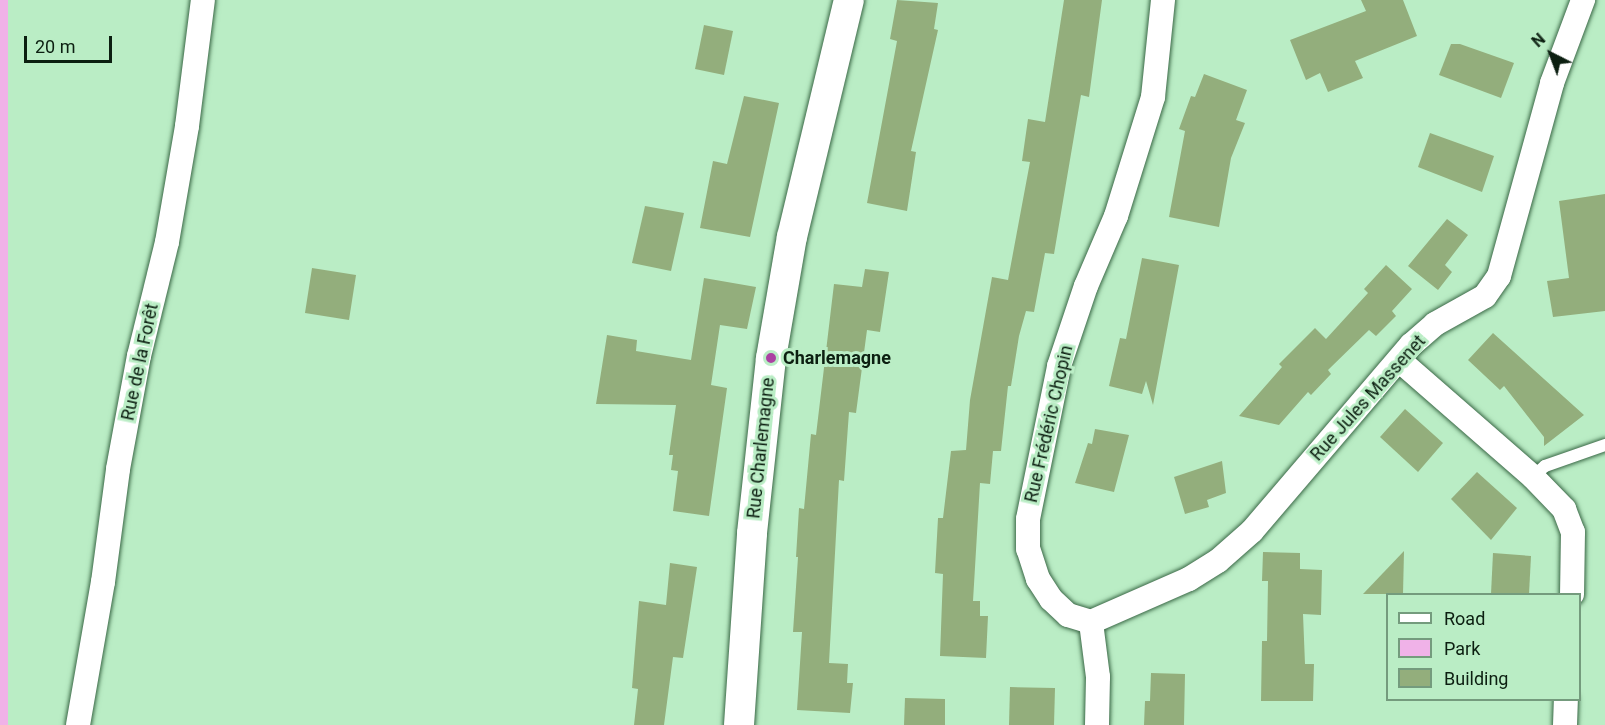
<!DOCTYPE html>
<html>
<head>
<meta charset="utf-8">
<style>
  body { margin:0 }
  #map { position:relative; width:1605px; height:725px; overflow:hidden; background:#baedc5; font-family:Roboto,sans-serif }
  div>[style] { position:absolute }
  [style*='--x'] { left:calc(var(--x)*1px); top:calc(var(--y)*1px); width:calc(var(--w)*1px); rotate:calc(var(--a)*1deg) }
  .green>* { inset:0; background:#f0b2e8 }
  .building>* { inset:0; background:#93ae7c }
  .roads { filter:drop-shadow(0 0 2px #3a6846) drop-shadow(0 0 2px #3a6846) }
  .service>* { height:12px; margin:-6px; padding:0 6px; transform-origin:6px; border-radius:6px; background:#fff }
  .minor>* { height:24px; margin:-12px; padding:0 12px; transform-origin:12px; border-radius:12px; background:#fff }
  .tertiary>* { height:30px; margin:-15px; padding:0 15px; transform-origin:15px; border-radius:15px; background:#fff }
  .dots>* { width:16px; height:16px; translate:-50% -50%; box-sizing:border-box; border:3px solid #baedc5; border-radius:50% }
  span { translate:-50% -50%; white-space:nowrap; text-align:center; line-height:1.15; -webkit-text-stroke:6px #baedc5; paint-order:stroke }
  .poi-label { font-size:18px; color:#0c1f11; font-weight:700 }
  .left { translate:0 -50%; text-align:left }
  .street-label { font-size:18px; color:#0c1f11 }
  .legend { position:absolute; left:1386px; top:593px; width:195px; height:108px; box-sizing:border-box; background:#baedc5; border:2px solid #749b7d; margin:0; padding:8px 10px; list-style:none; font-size:18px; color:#0c1f11 }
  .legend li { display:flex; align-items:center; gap:12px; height:30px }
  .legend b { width:30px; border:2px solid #749b7d }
  .north { position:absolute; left:1521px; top:24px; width:60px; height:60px; -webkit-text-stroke:4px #baedc5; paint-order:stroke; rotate:318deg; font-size:16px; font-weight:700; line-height:24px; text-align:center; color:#0c1f11 }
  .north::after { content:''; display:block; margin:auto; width:21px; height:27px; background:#0c1f11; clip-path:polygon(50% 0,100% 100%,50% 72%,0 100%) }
  .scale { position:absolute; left:24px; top:36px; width:88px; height:27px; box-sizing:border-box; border:3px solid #0c1f11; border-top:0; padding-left:8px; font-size:18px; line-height:21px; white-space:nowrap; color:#0c1f11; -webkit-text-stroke:4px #baedc5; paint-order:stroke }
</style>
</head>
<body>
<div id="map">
  <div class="green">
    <div style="clip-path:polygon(0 0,8px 0,8px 725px,0 725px)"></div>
  </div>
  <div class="building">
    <div style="clip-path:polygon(897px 0,938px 3px,934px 29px,938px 30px,911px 151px,916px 152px,907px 211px,867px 203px,897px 41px,890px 39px)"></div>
    <div style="clip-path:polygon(1064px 0,1102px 0,1089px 97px,1081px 95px,1054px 254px,1045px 253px,1034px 312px,1026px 311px,1019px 336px,1011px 386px,1008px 386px,1001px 451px,993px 451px,990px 484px,980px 483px,973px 601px,980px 601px,980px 616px,988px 616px,986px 658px,940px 656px,943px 574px,935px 573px,938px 518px,943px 518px,951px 451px,966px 450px,970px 400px,992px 277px,1008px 280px,1030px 162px,1022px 161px,1028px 119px,1045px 122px)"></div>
    <div style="clip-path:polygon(1361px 0,1403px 0,1417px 36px,1355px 61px,1363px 78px,1328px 92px,1320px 73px,1306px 80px,1290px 40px,1366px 11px)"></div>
    <div style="clip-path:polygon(704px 25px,733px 31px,724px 75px,695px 69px)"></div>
    <div style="clip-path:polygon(1451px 44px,1460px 44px,1514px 63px,1501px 98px,1439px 75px)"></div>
    <div style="clip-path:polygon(1204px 74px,1247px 90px,1236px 120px,1245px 123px,1231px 158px,1219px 227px,1169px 217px,1185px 131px,1179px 129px,1191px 96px,1195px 97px)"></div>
    <div style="clip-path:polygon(744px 96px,779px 103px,750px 237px,700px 228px,713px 161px,727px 164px)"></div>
    <div style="clip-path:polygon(1430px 133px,1494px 156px,1482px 192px,1418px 167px)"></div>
    <div style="clip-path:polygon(1605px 194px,1605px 311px,1553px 317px,1547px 281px,1569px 278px,1559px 201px)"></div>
    <div style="clip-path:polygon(645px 206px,684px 213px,671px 271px,632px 263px)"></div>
    <div style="clip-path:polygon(1447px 219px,1468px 235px,1445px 265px,1452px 272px,1438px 290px,1408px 266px)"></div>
    <div style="clip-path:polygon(1142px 258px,1179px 265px,1153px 405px,1146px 381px,1142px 394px,1109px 386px,1120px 338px,1126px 339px)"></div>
    <div style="clip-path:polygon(1386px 265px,1412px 289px,1392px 311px,1396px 316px,1376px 336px,1369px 330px,1328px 370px,1331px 374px,1311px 395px,1308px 392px,1279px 425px,1239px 416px,1282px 367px,1279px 364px,1315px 328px,1326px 339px,1368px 293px,1364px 289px)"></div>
    <div style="clip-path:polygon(312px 268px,356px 275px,349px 320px,305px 313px)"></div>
    <div style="clip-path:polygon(865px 269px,889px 272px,880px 332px,867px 330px,856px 413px,849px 412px,844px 481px,839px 480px,829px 663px,848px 664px,847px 683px,853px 683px,850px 713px,797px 710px,802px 632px,793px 632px,798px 557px,796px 557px,799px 508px,804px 509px,811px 434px,816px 435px,834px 284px,862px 287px)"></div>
    <div style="clip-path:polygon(704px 278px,756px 287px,747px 329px,720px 325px,711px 385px,727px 388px,709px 516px,673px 511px,678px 471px,671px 470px,673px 455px,669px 455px,676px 405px,596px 404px,607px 335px,637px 340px,636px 351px,691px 360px)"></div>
    <div style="clip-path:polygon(1493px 333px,1584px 415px,1544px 446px,1544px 437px,1504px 386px,1500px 390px,1468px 360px)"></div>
    <div style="clip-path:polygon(1405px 409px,1443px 443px,1418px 472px,1380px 437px)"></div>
    <div style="clip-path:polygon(1095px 429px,1129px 435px,1114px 492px,1075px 483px,1088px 443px,1092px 444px)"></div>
    <div style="clip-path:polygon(1222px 461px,1226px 493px,1207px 500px,1209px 507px,1185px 514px,1174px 477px)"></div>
    <div style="clip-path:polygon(1477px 472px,1517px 508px,1491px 540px,1451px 499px)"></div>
    <div style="clip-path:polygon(1404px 551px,1403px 594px,1363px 594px)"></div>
    <div style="clip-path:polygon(1263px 552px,1300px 553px,1300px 569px,1322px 570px,1321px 615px,1303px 614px,1305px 664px,1314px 664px,1313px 701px,1261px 701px,1262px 641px,1267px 641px,1268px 581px,1262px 581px)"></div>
    <div style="clip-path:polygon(1493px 553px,1531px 556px,1529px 594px,1491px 594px)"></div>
    <div style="clip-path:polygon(670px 563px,697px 567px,683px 658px,673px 657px,664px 725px,634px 725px,638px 689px,632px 688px,639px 601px,666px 605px)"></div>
    <div style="clip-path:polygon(1151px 673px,1185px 674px,1184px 725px,1144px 725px,1145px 701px,1150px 701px)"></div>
    <div style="clip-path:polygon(1010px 687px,1055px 688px,1054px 725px,1009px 725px)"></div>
    <div style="clip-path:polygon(905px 698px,945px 699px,945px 725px,904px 725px)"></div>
  </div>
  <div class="roads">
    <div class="service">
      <div style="--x:1533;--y:477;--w:16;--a:-43"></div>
      <div style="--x:1545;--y:466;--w:64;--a:-19.3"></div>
    </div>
    <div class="minor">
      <div style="--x:1399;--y:360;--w:178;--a:41.1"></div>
      <div style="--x:1533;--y:477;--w:45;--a:45.9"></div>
      <div style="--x:1564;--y:509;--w:25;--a:69"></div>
      <div style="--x:1573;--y:532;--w:62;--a:90.9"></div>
      <div style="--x:1091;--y:622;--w:107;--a:-23.7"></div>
      <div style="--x:1189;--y:579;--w:34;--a:-32"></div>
      <div style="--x:1218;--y:561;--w:45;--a:-41.4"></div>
      <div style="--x:1252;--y:531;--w:245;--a:-49.5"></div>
      <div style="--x:1411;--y:345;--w:32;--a:-41"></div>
      <div style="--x:1435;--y:324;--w:57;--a:-29.2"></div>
      <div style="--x:1485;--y:296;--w:24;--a:-55"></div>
      <div style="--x:1499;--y:276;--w:200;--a:-74.6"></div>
      <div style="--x:1552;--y:83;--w:89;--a:-69.5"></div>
      <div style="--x:78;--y:725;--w:145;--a:-80.1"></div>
      <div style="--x:103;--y:582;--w:114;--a:-82.4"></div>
      <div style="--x:118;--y:469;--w:115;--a:-79.5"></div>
      <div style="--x:139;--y:356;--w:117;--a:-76.2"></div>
      <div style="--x:167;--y:242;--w:118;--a:-80.2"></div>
      <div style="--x:187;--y:126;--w:127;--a:-82.8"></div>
      <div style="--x:1097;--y:725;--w:48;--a:-88.8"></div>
      <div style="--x:1098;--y:677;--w:55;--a:-97.3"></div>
      <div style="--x:1091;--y:622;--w:24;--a:-163"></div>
      <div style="--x:1068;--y:615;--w:23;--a:-137"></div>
      <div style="--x:1051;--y:599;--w:24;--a:-123"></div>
      <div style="--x:1038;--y:579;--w:32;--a:-108"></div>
      <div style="--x:1028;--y:549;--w:30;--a:-90"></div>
      <div style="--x:1028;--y:519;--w:156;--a:-78.5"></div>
      <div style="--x:1059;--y:366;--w:84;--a:-71.4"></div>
      <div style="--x:1086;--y:286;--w:76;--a:-66.8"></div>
      <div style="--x:1116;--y:216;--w:125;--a:-72.7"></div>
      <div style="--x:1153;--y:97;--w:98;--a:-84.1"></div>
      <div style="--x:1565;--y:725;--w:25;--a:-88"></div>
    </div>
    <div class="tertiary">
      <div style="--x:739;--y:725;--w:192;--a:-86.1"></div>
      <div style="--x:752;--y:533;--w:176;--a:-83.8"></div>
      <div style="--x:771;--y:358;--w:123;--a:-80.2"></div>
      <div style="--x:792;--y:237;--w:244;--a:-76.5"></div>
    </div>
  </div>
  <div class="dots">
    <div style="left:771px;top:358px;background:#ab41a2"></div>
  </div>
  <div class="poi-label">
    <span class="left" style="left:783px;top:358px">Charlemagne</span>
  </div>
  <div class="street-label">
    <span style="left:140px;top:362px;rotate:-78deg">Rue de la Forêt</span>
    <span style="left:1368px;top:398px;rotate:-48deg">Rue Jules Massenet</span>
    <span style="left:1049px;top:424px;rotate:-77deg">Rue Frédéric Chopin</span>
    <span style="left:761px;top:448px;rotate:-84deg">Rue Charlemagne</span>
  </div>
  <ul class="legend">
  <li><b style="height:8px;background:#fff"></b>Road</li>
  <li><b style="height:16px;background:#f0b2e8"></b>Park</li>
  <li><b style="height:16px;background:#93ae7c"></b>Building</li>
  </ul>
  <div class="north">N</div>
  <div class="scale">20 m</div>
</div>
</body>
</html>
